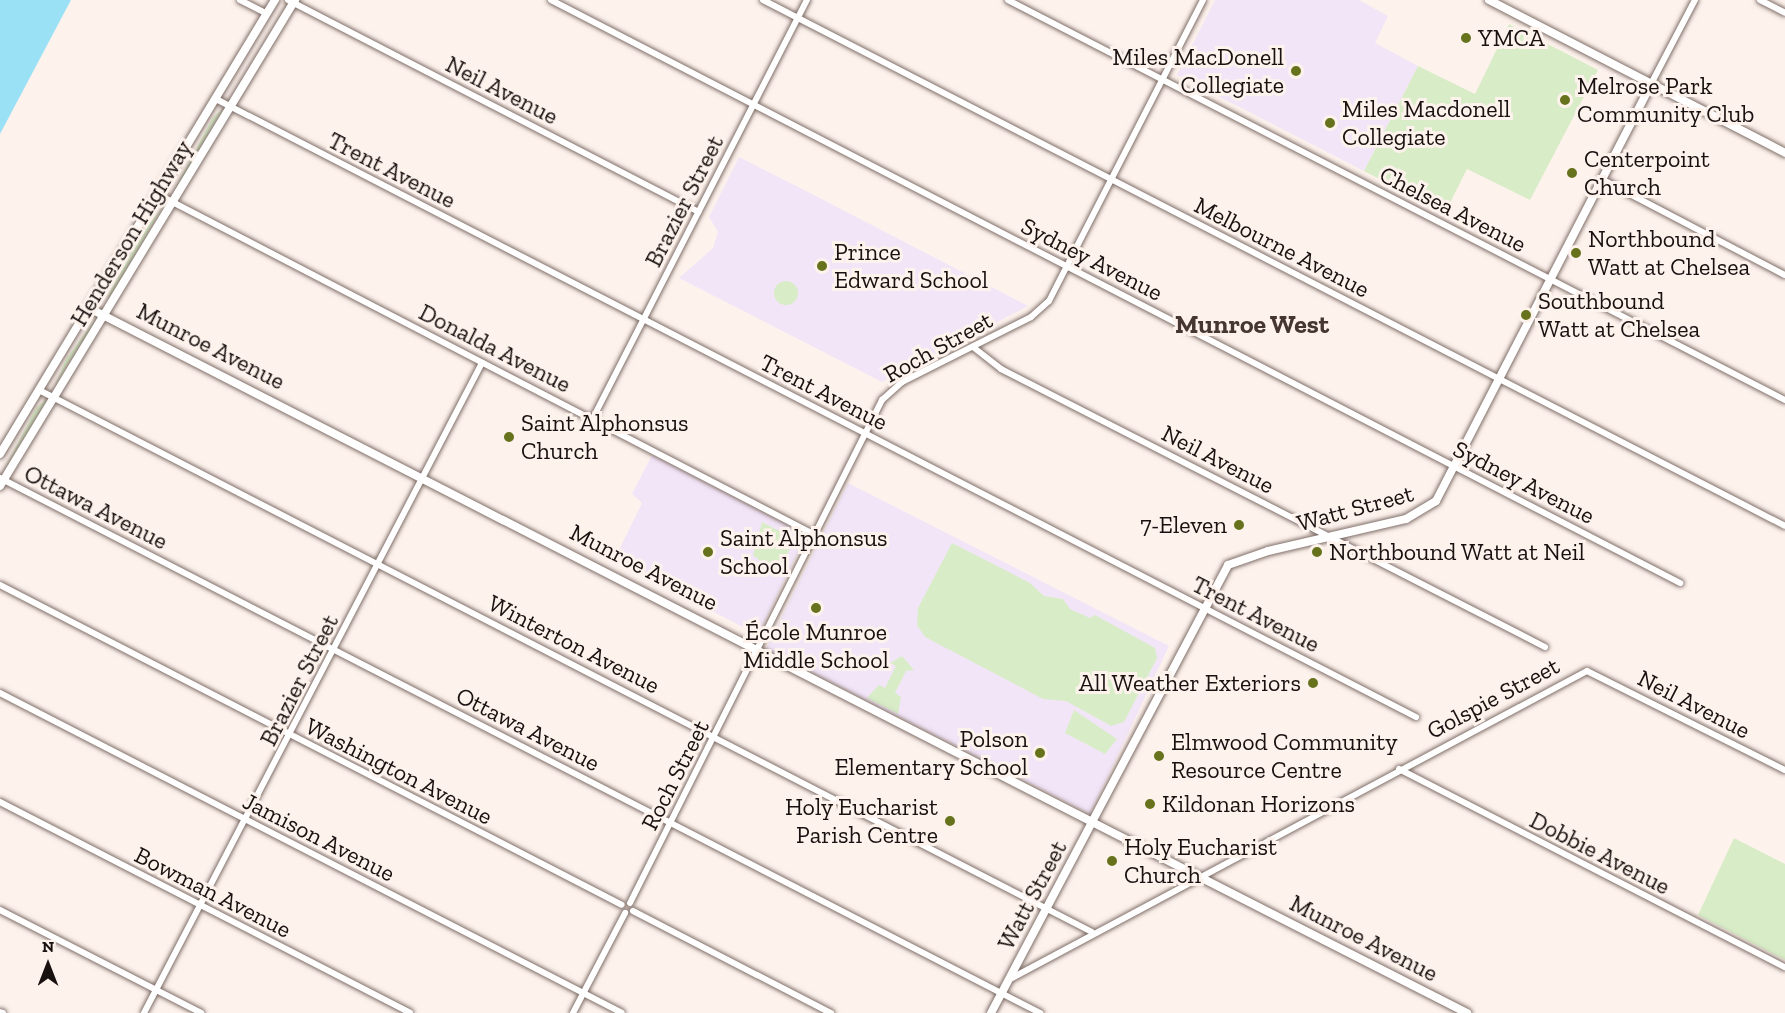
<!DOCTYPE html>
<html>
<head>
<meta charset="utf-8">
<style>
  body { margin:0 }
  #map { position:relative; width:1785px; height:1013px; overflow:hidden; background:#fef2ed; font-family:"Zilla Slab",serif }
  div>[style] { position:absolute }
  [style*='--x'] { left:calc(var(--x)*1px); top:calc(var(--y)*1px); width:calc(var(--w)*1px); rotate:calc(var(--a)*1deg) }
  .education>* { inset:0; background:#f3e5f8 }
  .green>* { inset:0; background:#d8edc7 }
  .round { border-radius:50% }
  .water>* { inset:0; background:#9be1f6 }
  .roads { filter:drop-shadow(0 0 2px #7f6e68) drop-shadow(0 0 2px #7f6e68) }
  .minor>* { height:6px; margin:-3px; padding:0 3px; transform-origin:3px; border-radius:3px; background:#fff }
  .tertiary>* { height:8px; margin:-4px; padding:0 4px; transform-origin:4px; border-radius:4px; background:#fff }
  .secondary>* { height:8px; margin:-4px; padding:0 4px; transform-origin:4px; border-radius:4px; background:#fff }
  .dots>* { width:16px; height:16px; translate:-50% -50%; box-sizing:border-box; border:3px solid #fef2ed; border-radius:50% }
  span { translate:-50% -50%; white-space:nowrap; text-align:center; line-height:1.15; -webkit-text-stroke:6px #fef2ed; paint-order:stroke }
  .poi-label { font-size:24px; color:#18110f }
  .left { translate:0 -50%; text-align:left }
  .right { translate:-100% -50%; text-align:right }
  .street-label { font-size:24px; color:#18110f }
  .neighbourhood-label { font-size:26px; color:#453631; font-weight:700 }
  .north { position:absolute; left:18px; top:935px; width:60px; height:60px; -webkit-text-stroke:4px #fef2ed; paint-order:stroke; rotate:0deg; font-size:16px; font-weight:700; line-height:24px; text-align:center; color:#18110f }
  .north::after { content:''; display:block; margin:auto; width:21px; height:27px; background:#18110f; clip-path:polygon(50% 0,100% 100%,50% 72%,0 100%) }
</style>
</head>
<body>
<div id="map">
  <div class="education">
    <div style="clip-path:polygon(1215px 0,1359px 0,1388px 16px,1375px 43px,1418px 66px,1364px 171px,1177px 75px)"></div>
    <div style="clip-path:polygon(739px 157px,808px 192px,1028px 306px,882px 382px,679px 278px,713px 248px,718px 232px,709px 217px)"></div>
    <div style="clip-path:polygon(652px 455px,806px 535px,758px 635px,614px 560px,642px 503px,632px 494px)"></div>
    <div style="clip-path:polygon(848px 483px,1169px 646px,1090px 814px,766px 649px)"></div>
  </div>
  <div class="green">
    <div style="clip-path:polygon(1509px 24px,1598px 70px,1530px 200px,1467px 169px,1445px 213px,1364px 171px,1418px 66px,1475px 94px)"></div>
    <div style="clip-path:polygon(223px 109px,178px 186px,174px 190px,213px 117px)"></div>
    <div style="clip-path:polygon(164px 205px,110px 298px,107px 297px,143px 232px)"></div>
    <div class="round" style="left:774px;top:281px;width:24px;height:24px"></div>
    <div style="clip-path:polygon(96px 318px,97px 319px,55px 385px,66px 359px)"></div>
    <div style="clip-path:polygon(45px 400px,47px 401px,5px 468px,36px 408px)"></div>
    <div style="clip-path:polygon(762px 522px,795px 539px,777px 574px,753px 555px)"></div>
    <div style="clip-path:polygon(952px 543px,1030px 583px,1044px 596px,1063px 599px,1070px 609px,1090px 618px,1095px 615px,1155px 648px,1157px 658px,1124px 722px,1111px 726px,1066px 701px,1043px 699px,925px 637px,917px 625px,918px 608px)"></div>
    <div style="clip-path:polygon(902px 656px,914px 670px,906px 671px,895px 693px,901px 697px,898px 714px,867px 698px,879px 685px,885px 688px,896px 666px,890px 663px)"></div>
    <div style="clip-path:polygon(1074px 710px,1117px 739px,1105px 754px,1065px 733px)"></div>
    <div style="clip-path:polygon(1734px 838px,1785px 864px,1785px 960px,1698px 915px)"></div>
  </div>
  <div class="water">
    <div style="clip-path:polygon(0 0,71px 0,0 134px)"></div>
  </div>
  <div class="roads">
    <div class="minor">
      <div style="--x:240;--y:0;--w:30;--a:27"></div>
      <div style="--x:288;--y:0;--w:462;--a:27.3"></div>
      <div style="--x:551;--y:0;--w:1271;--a:27.31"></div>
      <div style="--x:763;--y:0;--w:1149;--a:27.23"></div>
      <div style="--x:1008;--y:0;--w:874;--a:27.24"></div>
      <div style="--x:1760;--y:0;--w:28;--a:27"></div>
      <div style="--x:1651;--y:84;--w:95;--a:-62.4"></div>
      <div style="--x:216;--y:99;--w:1350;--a:27.25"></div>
      <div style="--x:1603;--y:180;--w:205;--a:27.6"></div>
      <div style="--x:157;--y:194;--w:741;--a:27.39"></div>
      <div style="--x:973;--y:347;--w:36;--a:38"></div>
      <div style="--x:1001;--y:369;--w:611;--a:27.07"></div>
      <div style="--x:39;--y:390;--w:1184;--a:27.24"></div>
      <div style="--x:593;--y:418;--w:470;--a:-62.9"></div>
      <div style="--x:0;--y:478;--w:1170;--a:27.22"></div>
      <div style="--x:0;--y:585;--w:699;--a:27.22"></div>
      <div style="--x:0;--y:693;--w:699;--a:27.22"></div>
      <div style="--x:1399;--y:769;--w:434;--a:27.2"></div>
      <div style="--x:0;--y:802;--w:461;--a:27.2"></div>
      <div style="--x:630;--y:903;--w:563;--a:-63.39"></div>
      <div style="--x:882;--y:400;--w:27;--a:-42"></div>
      <div style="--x:902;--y:382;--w:144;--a:-26.7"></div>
      <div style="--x:1031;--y:317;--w:24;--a:-42"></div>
      <div style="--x:1049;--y:301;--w:338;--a:-62.9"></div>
      <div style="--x:0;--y:910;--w:226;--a:27.1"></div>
      <div style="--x:633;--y:911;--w:223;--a:27.3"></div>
      <div style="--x:1012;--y:978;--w:652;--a:-28.1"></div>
      <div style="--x:1587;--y:671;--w:221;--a:26.6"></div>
      <div style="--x:0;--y:1012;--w:3;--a:18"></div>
      <div style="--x:144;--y:1013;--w:733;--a:-62.53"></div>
      <div style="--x:573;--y:1013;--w:113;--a:-62.5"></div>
    </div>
    <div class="tertiary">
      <div style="--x:1489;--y:0;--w:333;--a:27.3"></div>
      <div style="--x:89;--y:308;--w:1127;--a:27.13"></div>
      <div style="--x:1092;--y:822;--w:291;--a:-62.1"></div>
      <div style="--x:1228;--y:565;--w:42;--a:-19.3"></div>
      <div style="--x:1268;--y:551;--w:142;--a:-13.1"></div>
      <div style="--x:1406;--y:519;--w:35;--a:-31"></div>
      <div style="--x:1436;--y:501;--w:469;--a:-62.7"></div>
    </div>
    <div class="secondary">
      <div style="--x:0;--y:454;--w:531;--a:-58.8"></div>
      <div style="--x:0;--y:486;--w:569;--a:-58.74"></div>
      <div style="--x:991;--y:1013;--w:216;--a:-62.1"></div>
      <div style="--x:1092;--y:822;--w:421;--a:27"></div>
    </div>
  </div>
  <div class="dots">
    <div style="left:1466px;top:38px;background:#66721c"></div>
    <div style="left:1296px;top:71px;background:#66721c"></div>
    <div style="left:1565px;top:100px;background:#66721c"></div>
    <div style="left:1330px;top:123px;background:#66721c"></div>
    <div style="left:1572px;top:173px;background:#66721c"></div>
    <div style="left:1576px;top:253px;background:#66721c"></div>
    <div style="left:822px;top:266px;background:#66721c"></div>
    <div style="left:1526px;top:315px;background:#66721c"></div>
    <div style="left:509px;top:437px;background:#66721c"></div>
    <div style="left:1239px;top:525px;background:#66721c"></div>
    <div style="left:708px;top:552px;background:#66721c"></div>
    <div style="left:1317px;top:552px;background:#66721c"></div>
    <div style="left:816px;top:608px;background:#66721c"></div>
    <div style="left:1313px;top:683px;background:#66721c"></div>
    <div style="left:1040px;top:753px;background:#66721c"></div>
    <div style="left:1159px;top:756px;background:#66721c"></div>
    <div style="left:1150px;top:804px;background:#66721c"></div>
    <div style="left:950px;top:821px;background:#66721c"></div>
    <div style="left:1112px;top:861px;background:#66721c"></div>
  </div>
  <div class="poi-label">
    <span class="left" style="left:1478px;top:38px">YMCA</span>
    <span class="right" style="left:1284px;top:71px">Miles MacDonell<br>Collegiate</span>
    <span class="left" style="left:1577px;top:100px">Melrose Park<br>Community Club</span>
    <span class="left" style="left:1342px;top:123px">Miles Macdonell<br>Collegiate</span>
    <span class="left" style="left:1584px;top:173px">Centerpoint<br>Church</span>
    <span class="left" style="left:1588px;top:253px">Northbound<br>Watt at Chelsea</span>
    <span class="left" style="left:834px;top:266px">Prince<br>Edward School</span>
    <span class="left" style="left:1538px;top:315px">Southbound<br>Watt at Chelsea</span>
    <span class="left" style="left:521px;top:437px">Saint Alphonsus<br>Church</span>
    <span class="right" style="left:1227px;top:525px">7-Eleven</span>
    <span class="left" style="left:720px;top:552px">Saint Alphonsus<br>School</span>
    <span class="left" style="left:1329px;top:552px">Northbound Watt at Neil</span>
    <span style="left:816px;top:646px">École Munroe<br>Middle School</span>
    <span class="right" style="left:1301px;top:683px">All Weather Exteriors</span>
    <span class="right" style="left:1028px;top:753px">Polson<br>Elementary School</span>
    <span class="left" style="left:1171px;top:756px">Elmwood Community<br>Resource Centre</span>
    <span class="left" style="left:1162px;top:804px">Kildonan Horizons</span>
    <span class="right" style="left:938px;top:821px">Holy Eucharist<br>Parish Centre</span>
    <span class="left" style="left:1124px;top:861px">Holy Eucharist<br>Church</span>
  </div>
  <div class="street-label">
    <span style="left:502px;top:90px;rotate:27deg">Neil Avenue</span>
    <span style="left:392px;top:170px;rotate:27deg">Trent Avenue</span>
    <span style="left:684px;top:201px;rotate:-63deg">Brazier Street</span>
    <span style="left:1453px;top:209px;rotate:27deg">Chelsea Avenue</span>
    <span style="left:131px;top:233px;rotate:-59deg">Henderson Highway</span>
    <span style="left:1282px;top:247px;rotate:27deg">Melbourne Avenue</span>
    <span style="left:1092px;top:259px;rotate:27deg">Sydney Avenue</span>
    <span style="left:211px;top:346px;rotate:27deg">Munroe Avenue</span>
    <span style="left:938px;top:347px;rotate:-29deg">Roch Street</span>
    <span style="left:495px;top:348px;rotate:27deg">Donalda Avenue</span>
    <span style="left:824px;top:392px;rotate:27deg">Trent Avenue</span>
    <span style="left:1218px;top:459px;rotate:27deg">Neil Avenue</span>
    <span style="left:1524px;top:482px;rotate:27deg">Sydney Avenue</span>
    <span style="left:96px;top:507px;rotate:27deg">Ottawa Avenue</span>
    <span style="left:1355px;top:508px;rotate:-15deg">Watt Street</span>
    <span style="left:644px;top:567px;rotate:27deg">Munroe Avenue</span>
    <span style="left:1256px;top:614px;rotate:27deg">Trent Avenue</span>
    <span style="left:574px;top:644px;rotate:27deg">Winterton Avenue</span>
    <span style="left:299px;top:680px;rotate:-63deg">Brazier Street</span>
    <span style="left:1493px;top:698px;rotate:-28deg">Golspie Street</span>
    <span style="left:1694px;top:704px;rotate:27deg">Neil Avenue</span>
    <span style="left:528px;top:729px;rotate:27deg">Ottawa Avenue</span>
    <span style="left:399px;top:771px;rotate:27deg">Washington Avenue</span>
    <span style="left:675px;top:775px;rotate:-63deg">Roch Street</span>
    <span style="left:319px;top:837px;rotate:27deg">Jamison Avenue</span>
    <span style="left:1600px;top:853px;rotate:27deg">Dobbie Avenue</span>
    <span style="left:213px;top:892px;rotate:27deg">Bowman Avenue</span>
    <span style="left:1032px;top:895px;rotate:-62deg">Watt Street</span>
    <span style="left:1364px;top:938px;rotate:27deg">Munroe Avenue</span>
  </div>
  <div class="neighbourhood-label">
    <span style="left:1252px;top:325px">Munroe West</span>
  </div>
  <div class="north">N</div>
</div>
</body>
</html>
